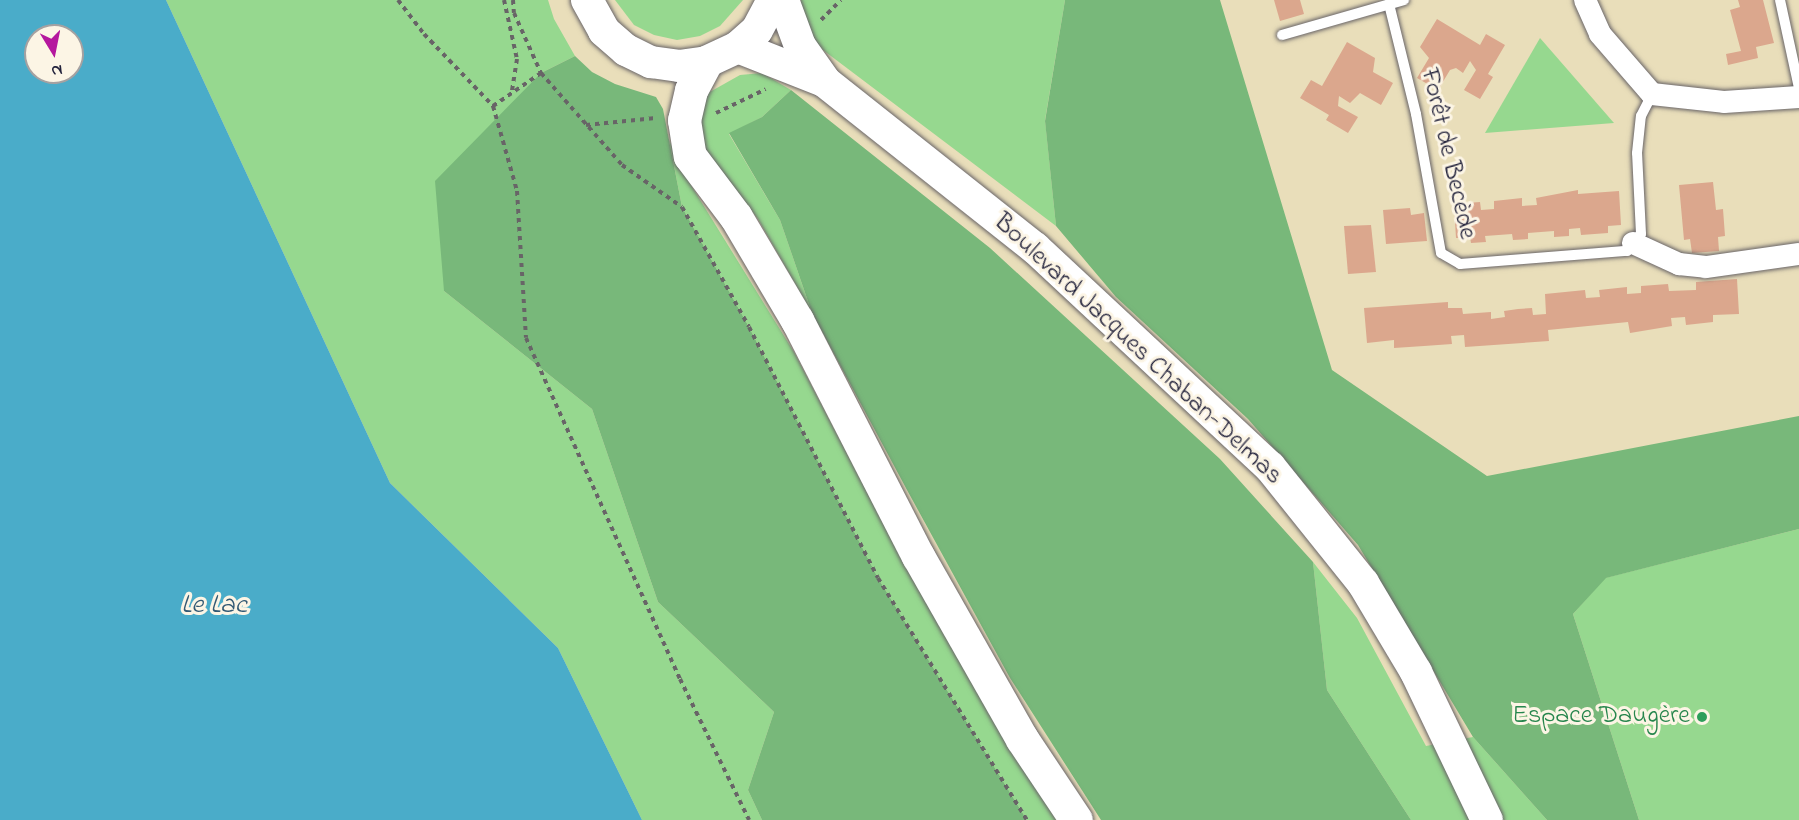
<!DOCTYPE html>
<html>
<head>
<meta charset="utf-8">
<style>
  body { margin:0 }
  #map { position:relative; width:1799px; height:820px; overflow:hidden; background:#e9deba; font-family:"Indie Flower",sans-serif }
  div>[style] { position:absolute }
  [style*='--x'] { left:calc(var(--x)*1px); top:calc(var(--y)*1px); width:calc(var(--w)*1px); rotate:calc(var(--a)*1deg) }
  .green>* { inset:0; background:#96d88f }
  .forest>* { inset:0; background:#78b87a }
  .water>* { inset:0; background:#4aacc9 }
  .building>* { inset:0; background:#dba78d }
  .path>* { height:4px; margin-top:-2px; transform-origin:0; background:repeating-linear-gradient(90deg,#686467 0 4.5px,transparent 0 9px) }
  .roads { filter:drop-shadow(0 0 2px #686467) drop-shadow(0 0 2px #686467) }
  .service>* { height:10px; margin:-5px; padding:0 5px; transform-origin:5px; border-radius:5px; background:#fff }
  .minor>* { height:22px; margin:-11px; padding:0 11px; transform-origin:11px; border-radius:11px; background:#fff }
  .secondary>* { height:32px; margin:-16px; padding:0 16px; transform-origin:16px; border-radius:16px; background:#fff }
  .motorway>* { height:33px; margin:-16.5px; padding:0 16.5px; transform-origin:16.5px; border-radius:16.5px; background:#fff }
  .dots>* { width:16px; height:16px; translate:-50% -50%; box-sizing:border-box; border:3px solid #fcf5e5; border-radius:50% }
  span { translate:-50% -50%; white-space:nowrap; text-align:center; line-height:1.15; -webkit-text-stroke:6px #fcf5e5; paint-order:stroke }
  .street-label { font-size:26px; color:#22223b }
  .leisure-label { font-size:26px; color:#27864d }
  .right { translate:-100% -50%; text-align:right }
  .water-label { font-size:27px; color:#325974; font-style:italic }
  .north { position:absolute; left:24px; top:24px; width:60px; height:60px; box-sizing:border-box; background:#fcf5e5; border:2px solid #a5a1a1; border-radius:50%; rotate:170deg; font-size:16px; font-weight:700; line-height:24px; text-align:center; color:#22223b }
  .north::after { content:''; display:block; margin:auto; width:21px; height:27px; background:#b5179e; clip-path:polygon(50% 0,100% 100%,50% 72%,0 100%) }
</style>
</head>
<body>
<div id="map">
  <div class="green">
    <div style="clip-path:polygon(166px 0,548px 0,554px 19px,575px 56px,541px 73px,444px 291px,592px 409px,658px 602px,774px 712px,748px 790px,762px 820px,642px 820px,558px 648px,390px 483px)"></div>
    <div style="clip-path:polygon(615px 0,743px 0,720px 26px,700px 36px,677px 40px,654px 35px,634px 25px)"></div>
    <div style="clip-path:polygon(801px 0,1065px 0,1045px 120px,1056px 226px,819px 47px,801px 21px)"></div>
    <div style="clip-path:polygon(1540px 38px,1614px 123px,1485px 133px)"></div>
    <div style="clip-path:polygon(762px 73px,791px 90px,762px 117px,729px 134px,780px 220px,812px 313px,758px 219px,702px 145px,699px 108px,708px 93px,740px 75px)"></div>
    <div style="clip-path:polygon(669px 140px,689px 182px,794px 352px,910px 575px,1056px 820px,1027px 820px,878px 578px,749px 327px,682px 207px)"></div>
    <div style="clip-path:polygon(1799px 529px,1799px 820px,1639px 820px,1573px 614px,1605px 578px)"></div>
    <div style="clip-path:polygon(1313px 562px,1357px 618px,1426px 746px,1473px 737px,1547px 820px,1411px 820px,1327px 690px)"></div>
  </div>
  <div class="forest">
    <div style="clip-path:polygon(1065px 0,1220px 0,1332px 370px,1487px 476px,1799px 416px,1799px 529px,1606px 578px,1573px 614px,1639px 820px,1547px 820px,1473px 737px,1358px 545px,1248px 419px,1116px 297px,1056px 226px,1045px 121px)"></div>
    <div style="clip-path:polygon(575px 56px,592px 72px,615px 84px,656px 97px,663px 109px,682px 207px,749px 327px,878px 578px,1027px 820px,762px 820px,748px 790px,774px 712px,658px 602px,592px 409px,444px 291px,435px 181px,541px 73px)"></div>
    <div style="clip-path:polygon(791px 90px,990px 248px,1220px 459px,1313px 562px,1327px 690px,1411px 820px,1101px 820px,1010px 678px,907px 490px,812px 313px,780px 220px,729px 133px,762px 117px)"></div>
  </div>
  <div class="water">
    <div style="clip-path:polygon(evenodd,0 0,166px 0,390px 483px,558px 648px,642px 820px,0 820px,0 0,36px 36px,72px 36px,72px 72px,36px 72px,36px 36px)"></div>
  </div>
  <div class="building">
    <div style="clip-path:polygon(1274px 0,1300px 0,1304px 14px,1280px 21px)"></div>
    <div style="clip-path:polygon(1738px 0,1763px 0,1774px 43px,1756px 47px,1758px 58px,1728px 65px,1726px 54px,1741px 51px,1730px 10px,1740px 7px)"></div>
    <div style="clip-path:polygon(1437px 19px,1480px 45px,1486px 34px,1505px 45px,1488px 74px,1493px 77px,1480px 99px,1464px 90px,1476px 70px,1470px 61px,1463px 73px,1456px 68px,1450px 70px,1438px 90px,1417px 78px,1429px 58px,1420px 47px)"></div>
    <div style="clip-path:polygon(1347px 42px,1375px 58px,1373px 72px,1393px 83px,1381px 105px,1360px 93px,1350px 103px,1339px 96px,1338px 106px,1358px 117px,1348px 133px,1326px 120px,1329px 115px,1300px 98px,1311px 80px,1322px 86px)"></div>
    <div style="clip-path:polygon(1713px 182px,1716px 210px,1723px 209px,1725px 236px,1718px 237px,1719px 251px,1692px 253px,1690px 239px,1684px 240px,1679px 185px)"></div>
    <div style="clip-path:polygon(1578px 190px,1578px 194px,1619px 191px,1621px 225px,1608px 226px,1608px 233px,1581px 235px,1580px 228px,1569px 229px,1569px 236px,1554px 237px,1554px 231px,1528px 233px,1528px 239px,1513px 240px,1512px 234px,1485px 236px,1486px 242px,1471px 243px,1470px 237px,1456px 238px,1454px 204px,1480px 202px,1481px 210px,1494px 209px,1494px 201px,1522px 198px,1522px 206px,1537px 205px,1536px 198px)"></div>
    <div style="clip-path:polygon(1410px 208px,1411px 215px,1424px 213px,1427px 241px,1386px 244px,1383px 210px)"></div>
    <div style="clip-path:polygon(1371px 225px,1376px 272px,1348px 274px,1344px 226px)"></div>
    <div style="clip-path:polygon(1737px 279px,1739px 314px,1713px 315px,1713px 322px,1686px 325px,1685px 317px,1671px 318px,1672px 326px,1630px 333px,1628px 322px,1548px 330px,1549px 341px,1465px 347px,1464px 335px,1451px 336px,1452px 344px,1424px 346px,1394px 348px,1394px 340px,1367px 343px,1364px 308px,1448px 302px,1448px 308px,1462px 308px,1463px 314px,1491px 312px,1491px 319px,1505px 317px,1504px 311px,1518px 309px,1532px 308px,1533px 315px,1546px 314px,1545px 294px,1585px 290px,1586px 298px,1600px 297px,1599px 290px,1627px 287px,1627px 294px,1641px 293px,1641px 286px,1668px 284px,1669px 291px,1696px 290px,1696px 282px)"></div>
  </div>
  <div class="path">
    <div style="--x:398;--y:0;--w:43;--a:52.6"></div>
    <div style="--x:424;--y:34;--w:100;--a:46.2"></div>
    <div style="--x:493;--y:106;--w:88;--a:74.2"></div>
    <div style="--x:517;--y:191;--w:147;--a:86.5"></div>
    <div style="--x:526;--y:338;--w:374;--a:65.7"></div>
    <div style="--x:680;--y:679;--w:157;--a:63.9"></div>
    <div style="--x:504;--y:0;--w:60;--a:77.6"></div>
    <div style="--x:517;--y:59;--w:33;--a:99"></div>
    <div style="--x:513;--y:0;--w:13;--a:86"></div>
    <div style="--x:514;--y:13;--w:66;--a:65.8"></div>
    <div style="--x:541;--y:73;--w:123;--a:48.6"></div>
    <div style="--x:622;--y:165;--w:73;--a:35"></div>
    <div style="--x:682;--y:207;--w:137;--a:60.8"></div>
    <div style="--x:749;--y:327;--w:282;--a:62.8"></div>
    <div style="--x:878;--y:578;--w:284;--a:58.4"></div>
    <div style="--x:821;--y:20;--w:28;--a:-45"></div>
    <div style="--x:493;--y:106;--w:58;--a:-34.5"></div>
    <div style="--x:716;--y:113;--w:55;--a:-25.6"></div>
    <div style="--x:586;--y:125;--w:70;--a:-5.7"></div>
  </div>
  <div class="roads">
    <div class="service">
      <div style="--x:1780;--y:0;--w:90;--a:77.8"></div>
      <div style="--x:1389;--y:4;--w:113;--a:76.2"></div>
      <div style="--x:1416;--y:114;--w:141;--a:79.8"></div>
      <div style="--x:1441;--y:253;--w:22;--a:30"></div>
      <div style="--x:1460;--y:264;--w:168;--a:-4.5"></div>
      <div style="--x:1627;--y:251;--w:22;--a:-51"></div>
      <div style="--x:1641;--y:234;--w:81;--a:-92.8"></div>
      <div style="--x:1637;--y:153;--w:37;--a:-84"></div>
      <div style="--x:1641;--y:116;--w:25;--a:-63"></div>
      <div style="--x:1282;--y:35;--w:127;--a:-16"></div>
    </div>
    <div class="minor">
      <div style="--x:1585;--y:0;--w:37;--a:66"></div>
      <div style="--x:1600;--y:34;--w:79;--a:49.1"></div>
      <div style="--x:1652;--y:94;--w:72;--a:6.3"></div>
      <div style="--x:1724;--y:102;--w:75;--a:-3.8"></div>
      <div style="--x:1633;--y:243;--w:51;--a:24.5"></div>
      <div style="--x:1679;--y:264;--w:27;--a:6"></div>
      <div style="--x:1706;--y:267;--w:94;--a:-8"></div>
    </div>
    <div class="secondary">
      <div style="--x:587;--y:0;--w:35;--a:61"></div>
      <div style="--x:604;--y:31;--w:29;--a:41"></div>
      <div style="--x:626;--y:50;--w:28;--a:26"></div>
      <div style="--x:651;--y:62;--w:28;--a:8"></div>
      <div style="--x:679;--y:66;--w:27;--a:-8"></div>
      <div style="--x:706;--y:62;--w:35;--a:-25"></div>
      <div style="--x:738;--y:47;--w:25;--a:-42"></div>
      <div style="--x:757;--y:30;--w:34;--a:-62"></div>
      <div style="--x:783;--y:0;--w:49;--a:69.7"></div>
      <div style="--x:800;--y:46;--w:42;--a:54.8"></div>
      <div style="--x:738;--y:47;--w:92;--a:21.6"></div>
      <div style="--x:824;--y:81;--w:269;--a:38.4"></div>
      <div style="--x:1035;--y:248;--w:321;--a:43"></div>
      <div style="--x:1270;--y:467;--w:149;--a:51.3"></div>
      <div style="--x:1363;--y:583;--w:104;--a:59.2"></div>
      <div style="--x:1416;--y:672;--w:164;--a:64.4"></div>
    </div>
    <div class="motorway">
      <div style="--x:706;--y:62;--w:32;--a:118"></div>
      <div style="--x:691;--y:90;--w:31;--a:103"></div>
      <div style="--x:684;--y:120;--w:36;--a:81"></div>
      <div style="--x:690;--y:156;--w:76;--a:53"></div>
      <div style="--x:736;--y:217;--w:120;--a:59.4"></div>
      <div style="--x:797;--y:320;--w:265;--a:62.9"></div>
      <div style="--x:918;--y:556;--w:210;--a:60.4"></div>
      <div style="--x:1022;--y:739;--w:97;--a:56.3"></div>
    </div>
  </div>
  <div class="dots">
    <div style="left:1702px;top:717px;background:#2e9e5b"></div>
  </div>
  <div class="street-label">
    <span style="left:1447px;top:154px;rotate:77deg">Forêt de Becède</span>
    <span style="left:1137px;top:350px;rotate:43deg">Boulevard Jacques Chaban-Delmas</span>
  </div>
  <div class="leisure-label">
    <span class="right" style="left:1690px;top:717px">Espace Daugère</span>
  </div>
  <div class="water-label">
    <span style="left:214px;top:606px">Le Lac</span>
  </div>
  <div class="north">N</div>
</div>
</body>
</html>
